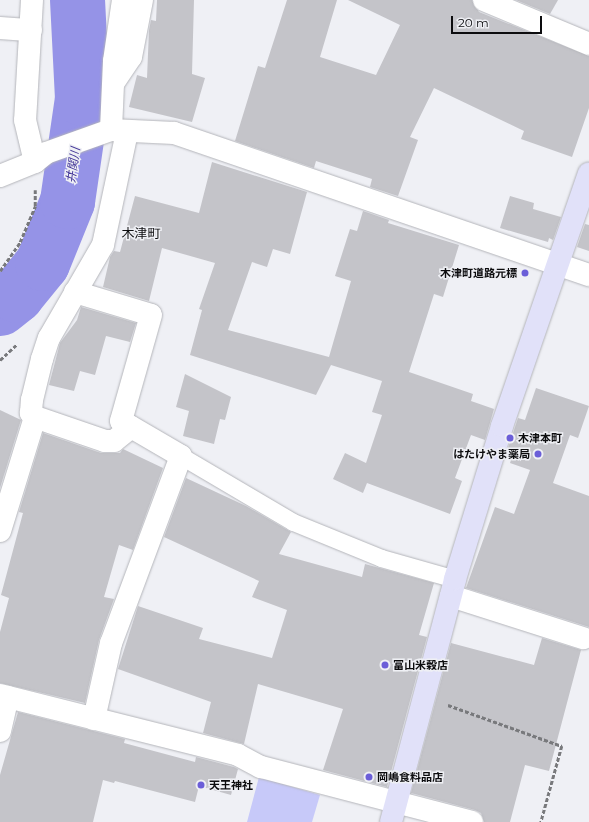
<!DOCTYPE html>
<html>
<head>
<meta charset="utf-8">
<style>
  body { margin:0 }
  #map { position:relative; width:589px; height:822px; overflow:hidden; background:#eff0f5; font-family:Montserrat,"Noto Sans JP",sans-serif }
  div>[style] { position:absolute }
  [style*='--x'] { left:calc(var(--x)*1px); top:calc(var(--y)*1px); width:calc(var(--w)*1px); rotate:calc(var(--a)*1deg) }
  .green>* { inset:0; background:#c7c9f9 }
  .river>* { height:55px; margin:-27.5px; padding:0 27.5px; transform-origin:27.5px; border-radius:27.5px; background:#9593e7 }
  .building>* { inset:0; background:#c4c4c9 }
  .path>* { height:2.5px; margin-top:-1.25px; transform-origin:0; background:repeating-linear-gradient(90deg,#78797c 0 4px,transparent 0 6px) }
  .roads { filter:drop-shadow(0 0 1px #b4b5ba) drop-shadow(0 0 1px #b4b5ba) }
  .lane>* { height:17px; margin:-8.5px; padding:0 8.5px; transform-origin:8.5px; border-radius:8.5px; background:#fff }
  .street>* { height:22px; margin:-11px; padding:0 11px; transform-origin:11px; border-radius:11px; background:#fff }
  .secondary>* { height:22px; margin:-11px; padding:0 11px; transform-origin:11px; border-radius:11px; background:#e1e1f9 }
  .dots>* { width:11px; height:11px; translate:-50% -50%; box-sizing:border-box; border:2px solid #eff0f5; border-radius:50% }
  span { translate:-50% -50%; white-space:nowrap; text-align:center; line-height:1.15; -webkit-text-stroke:3px #eff0f5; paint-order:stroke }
  .poi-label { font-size:11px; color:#0c0c0e; font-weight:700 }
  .right { translate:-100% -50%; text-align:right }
  .left { translate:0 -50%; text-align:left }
  .water-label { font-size:12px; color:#433697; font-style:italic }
  .quarter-label { font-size:13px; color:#0c0c0e }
  .scale { position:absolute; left:451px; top:16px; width:91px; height:18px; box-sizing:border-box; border:2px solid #0c0c0e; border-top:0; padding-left:5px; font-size:12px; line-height:14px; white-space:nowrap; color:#0c0c0e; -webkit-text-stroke:3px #eff0f5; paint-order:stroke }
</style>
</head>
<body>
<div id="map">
  <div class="green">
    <div style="clip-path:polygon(259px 777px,320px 795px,312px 822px,247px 822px)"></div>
  </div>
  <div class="river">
    <div style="--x:0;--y:308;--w:21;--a:-39"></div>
    <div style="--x:16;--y:295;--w:41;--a:-50.9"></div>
    <div style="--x:42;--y:263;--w:67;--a:-68"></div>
    <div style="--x:67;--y:201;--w:104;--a:-81.7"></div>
    <div style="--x:82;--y:98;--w:98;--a:-92.9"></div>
  </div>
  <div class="building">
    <div style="clip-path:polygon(157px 0,194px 0,192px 74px,205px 78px,192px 122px,129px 107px,137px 75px,147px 78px,149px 30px,151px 20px,156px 21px)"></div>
    <div style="clip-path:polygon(287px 0,337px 0,320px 57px,376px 75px,400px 25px,348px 0,472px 0,479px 12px,589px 56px,589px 108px,572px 157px,521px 139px,524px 131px,434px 88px,410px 137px,418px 140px,398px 196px,370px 187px,372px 179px,316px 161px,314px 168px,235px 141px,258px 66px,265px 68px)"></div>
    <div style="clip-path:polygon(516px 0,558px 0,550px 14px)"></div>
    <div style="clip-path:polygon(212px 162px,307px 192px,290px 254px,273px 249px,267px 267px,252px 262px,228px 330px,329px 357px,351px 281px,335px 276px,350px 229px,357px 231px,363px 211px,389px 220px,388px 223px,459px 245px,443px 297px,434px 294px,409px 372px,473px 394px,471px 401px,494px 409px,485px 440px,471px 435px,455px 478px,462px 481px,450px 514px,367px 483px,363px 493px,333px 479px,345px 453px,366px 463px,382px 415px,372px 412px,382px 381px,331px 365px,316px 395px,190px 355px,202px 310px,199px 309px,215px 263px,162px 248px,149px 301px,103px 287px,110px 257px,114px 251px,120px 252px,135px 196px,199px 213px)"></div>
    <div style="clip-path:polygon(510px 196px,534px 203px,533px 209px,561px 217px,553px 240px,549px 238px,548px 242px,500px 228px)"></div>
    <div style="clip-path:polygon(585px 224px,589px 225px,589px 251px,577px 247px)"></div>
    <div style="clip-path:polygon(81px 307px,136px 323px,130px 342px,106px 336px,95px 375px,80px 371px,74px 391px,49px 385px,60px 343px,77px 320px)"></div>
    <div style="clip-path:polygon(185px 374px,231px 397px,225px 420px,220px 419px,214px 444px,183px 436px,189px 411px,176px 407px)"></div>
    <div style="clip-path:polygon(536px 388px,589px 406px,578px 438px,570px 435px,553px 483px,589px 496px,589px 627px,466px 588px,495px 507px,514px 514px,530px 470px,510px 463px,514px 451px,508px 448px,518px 418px,525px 420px)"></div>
    <div style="clip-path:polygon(0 410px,21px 420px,0 488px)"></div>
    <div style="clip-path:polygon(43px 433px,101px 453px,120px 453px,123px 449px,163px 468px,133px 550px,119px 545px,104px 597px,114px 599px,99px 640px,85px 703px,0 683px,0 632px,9px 598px,1px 595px,23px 513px,19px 512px)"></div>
    <div style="clip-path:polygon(186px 478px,246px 506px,291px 532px,279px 554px,362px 577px,365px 564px,434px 583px,419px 635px,427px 637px,387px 787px,323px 770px,343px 709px,258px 684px,244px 744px,203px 733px,211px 702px,118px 669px,138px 606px,203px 628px,199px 639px,272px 658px,287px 610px,252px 597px,259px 581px,164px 537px)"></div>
    <div style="clip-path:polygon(542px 638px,581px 650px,549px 771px,525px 765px,510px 822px,484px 822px,481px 813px,475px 810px,411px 793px,451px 643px,534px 665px)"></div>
    <div style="clip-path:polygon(18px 712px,125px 739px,124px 743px,195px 762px,196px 757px,234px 767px,238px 769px,231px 795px,199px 786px,195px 802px,115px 781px,114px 783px,103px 780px,93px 822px,0 822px,0 775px)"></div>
  </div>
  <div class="path">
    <div style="--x:0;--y:271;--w:35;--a:-55"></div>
    <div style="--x:20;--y:242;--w:39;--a:-67"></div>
    <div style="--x:35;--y:206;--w:16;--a:-90"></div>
    <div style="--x:0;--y:360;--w:23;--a:-43"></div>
    <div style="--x:448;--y:705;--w:121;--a:19.8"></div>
    <div style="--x:562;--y:746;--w:79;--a:105.4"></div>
  </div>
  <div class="roads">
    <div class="lane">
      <div style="--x:181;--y:456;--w:130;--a:30.5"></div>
      <div style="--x:293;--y:522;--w:95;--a:22.2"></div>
      <div style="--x:381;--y:558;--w:77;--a:15.8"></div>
    </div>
    <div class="street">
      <div style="--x:32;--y:0;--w:120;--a:93.3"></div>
      <div style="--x:25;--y:120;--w:43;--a:76.6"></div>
      <div style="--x:484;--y:0;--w:114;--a:22.7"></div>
      <div style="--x:0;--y:28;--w:31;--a:4"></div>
      <div style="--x:114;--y:82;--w:30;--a:-56"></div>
      <div style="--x:131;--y:57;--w:58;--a:-79.1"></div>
      <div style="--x:111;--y:130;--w:69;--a:-87.5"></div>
      <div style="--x:114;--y:61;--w:62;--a:-81.6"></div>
      <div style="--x:0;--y:176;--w:38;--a:-22"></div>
      <div style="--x:35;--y:162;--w:14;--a:-39"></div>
      <div style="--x:46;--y:153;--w:69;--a:-19.5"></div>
      <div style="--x:111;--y:130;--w:63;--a:2.7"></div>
      <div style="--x:174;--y:133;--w:439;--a:18.9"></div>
      <div style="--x:75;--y:292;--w:79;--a:16.8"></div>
      <div style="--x:151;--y:315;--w:110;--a:105.8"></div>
      <div style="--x:121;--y:421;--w:69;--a:30.3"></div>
      <div style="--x:181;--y:456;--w:200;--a:110.5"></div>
      <div style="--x:111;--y:643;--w:78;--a:102.6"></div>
      <div style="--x:35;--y:417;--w:74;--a:18.9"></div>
      <div style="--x:105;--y:441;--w:9;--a:0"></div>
      <div style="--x:114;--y:441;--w:22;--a:-39"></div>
      <div style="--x:0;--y:531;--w:119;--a:-72.9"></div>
      <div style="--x:35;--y:417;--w:6;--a:-135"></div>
      <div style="--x:31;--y:413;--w:13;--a:-86"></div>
      <div style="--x:32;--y:400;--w:42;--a:-76.3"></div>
      <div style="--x:42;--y:359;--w:22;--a:-72"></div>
      <div style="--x:49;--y:338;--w:108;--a:-59.9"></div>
      <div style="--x:103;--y:245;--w:116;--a:-78"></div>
      <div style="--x:451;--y:596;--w:139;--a:17.7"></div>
      <div style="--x:0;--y:695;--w:245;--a:14.1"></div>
      <div style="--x:238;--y:755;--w:26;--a:28"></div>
      <div style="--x:261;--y:767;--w:218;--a:14.6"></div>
      <div style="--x:0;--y:731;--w:35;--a:-77"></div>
    </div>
    <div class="secondary">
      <div style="--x:391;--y:822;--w:251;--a:-75.2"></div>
      <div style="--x:455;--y:579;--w:160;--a:-72.9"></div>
      <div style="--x:502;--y:426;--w:267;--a:-71"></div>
    </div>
  </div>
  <div class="dots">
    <div style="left:525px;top:273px;background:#6b5ed8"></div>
    <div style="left:510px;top:438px;background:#6b5ed8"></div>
    <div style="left:538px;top:454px;background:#6b5ed8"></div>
    <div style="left:385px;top:665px;background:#6b5ed8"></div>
    <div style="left:369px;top:777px;background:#6b5ed8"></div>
    <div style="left:201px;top:785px;background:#6b5ed8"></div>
  </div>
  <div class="poi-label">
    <span class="right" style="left:517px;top:273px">木津町道路元標</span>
    <span class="left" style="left:518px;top:438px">木津本町</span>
    <span class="right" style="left:530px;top:454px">はたけやま薬局</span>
    <span class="left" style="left:393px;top:665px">冨山米穀店</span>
    <span class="left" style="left:377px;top:777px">岡嶋食料品店</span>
    <span class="left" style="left:209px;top:785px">天王神社</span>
  </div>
  <div class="water-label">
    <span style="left:73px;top:165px;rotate:-82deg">井関川</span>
  </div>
  <div class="quarter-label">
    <span style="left:141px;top:233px">木津町</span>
  </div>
  <div class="scale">20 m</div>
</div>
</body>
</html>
